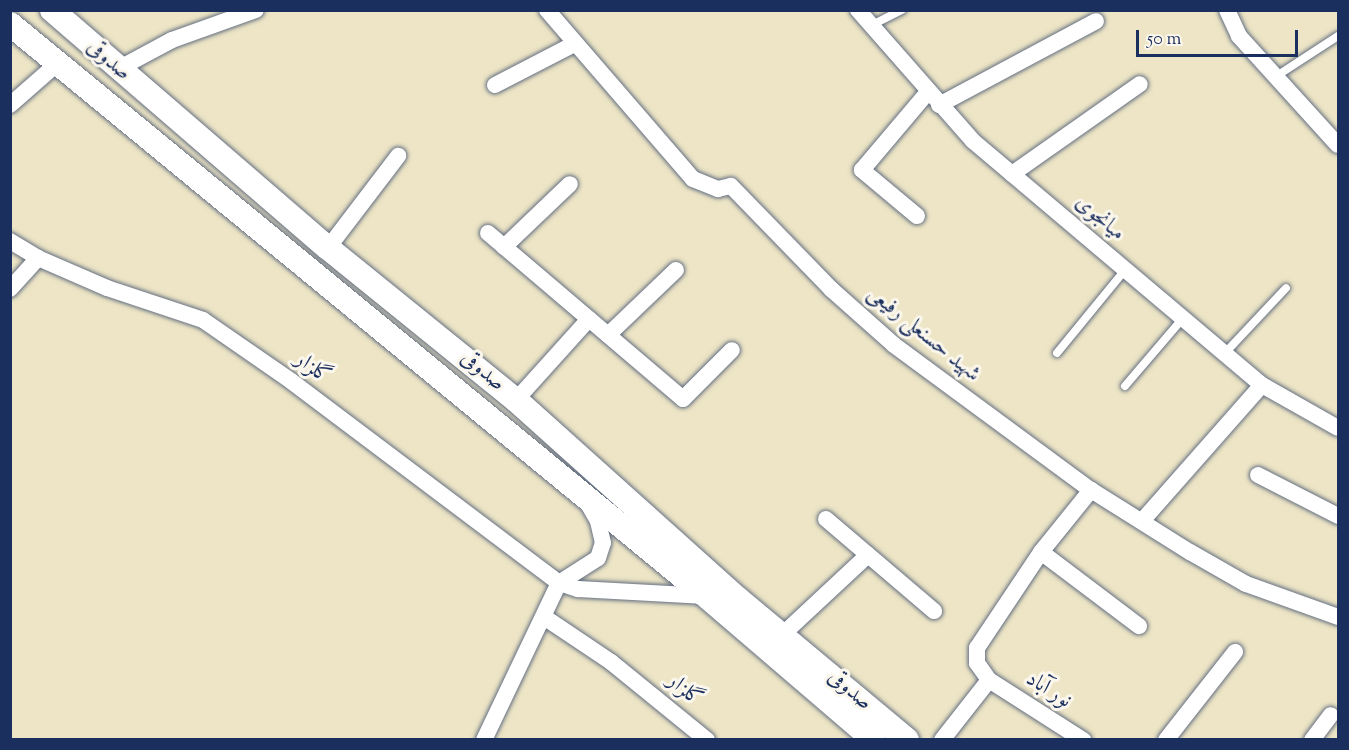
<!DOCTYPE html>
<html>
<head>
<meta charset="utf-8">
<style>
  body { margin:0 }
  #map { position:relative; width:1349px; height:750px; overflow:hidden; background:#ede5c5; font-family:"Sorts Mill Goudy",Amiri,serif }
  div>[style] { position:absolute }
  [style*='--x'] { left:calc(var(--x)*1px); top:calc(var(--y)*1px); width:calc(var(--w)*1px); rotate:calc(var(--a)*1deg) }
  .roads { filter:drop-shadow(0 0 2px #646f82) drop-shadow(0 0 2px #646f82) }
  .service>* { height:8px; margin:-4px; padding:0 4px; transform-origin:4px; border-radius:4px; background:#fff }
  .minor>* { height:16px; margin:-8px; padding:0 8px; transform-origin:8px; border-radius:8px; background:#fff }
  .secondary>* { height:24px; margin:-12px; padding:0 12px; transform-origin:12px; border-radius:12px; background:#fff }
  span { translate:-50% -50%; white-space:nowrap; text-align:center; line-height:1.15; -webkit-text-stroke:6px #fbf7ec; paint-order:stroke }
  .street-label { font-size:22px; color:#1b2f5e }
  .frame { position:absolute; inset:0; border:12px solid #1b2f5e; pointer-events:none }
  .scale { position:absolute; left:1136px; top:30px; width:162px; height:27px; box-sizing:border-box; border:3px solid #1b2f5e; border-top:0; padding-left:8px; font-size:18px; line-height:21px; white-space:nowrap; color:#1b2f5e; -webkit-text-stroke:4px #fbf7ec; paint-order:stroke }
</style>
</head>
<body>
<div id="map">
  <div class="roads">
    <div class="service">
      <div style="--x:872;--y:25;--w:34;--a:-27"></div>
      <div style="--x:1275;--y:77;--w:75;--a:-33.1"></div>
      <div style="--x:1057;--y:353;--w:107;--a:-50.7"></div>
      <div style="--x:1225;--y:353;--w:89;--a:-46.8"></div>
      <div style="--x:1125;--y:386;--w:89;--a:-49.5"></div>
    </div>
    <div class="minor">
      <div style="--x:547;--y:10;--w:223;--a:49.2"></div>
      <div style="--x:693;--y:179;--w:27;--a:22"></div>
      <div style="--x:718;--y:189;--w:13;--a:-13"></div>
      <div style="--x:731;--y:186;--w:144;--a:45.8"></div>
      <div style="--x:831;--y:289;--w:84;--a:41.6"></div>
      <div style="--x:894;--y:345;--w:245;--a:36.4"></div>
      <div style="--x:1091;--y:490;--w:117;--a:32.1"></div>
      <div style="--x:1190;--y:552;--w:64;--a:29.7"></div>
      <div style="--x:1246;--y:584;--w:98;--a:19.7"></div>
      <div style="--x:858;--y:10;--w:174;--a:48.7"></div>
      <div style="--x:973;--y:141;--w:378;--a:40.2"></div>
      <div style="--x:1262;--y:385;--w:87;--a:29.5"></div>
      <div style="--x:1227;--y:10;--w:29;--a:65"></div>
      <div style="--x:1239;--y:36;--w:147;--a:47.8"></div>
      <div style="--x:118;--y:69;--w:61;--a:-28.2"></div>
      <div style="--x:172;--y:40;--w:89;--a:-19.7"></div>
      <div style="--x:495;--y:85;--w:89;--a:-27.4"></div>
      <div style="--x:10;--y:105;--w:64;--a:-41.2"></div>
      <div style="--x:939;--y:105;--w:178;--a:-28.1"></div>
      <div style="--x:1012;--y:174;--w:156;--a:-35.1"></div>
      <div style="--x:917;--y:216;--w:72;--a:-140.1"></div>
      <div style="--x:862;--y:170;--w:102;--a:-49.8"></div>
      <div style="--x:488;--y:233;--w:256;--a:40.4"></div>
      <div style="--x:683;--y:399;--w:69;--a:-45"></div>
      <div style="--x:10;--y:241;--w:33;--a:31"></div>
      <div style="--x:38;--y:258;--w:75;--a:23.5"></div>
      <div style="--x:107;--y:288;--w:101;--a:18.4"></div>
      <div style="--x:203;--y:320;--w:107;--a:34.7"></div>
      <div style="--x:291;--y:381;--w:336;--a:37"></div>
      <div style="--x:559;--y:583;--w:20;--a:18"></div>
      <div style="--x:578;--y:589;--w:128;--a:3.1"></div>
      <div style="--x:504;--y:247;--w:91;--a:-43.7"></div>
      <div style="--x:328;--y:248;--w:116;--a:-52.7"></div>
      <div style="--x:10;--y:289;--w:42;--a:-47.9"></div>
      <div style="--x:608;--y:335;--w:94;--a:-43.7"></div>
      <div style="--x:516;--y:400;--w:109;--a:-48"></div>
      <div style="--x:1258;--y:475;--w:90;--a:27.1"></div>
      <div style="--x:826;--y:519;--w:142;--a:40.4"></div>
      <div style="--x:1142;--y:521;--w:181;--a:-48.6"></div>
      <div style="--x:1041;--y:552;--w:123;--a:37.1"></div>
      <div style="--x:544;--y:617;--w:81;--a:33.9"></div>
      <div style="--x:611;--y:662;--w:124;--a:39.1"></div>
      <div style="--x:781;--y:636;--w:119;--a:-43"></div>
      <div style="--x:989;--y:680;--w:112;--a:32.6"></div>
      <div style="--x:484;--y:740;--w:174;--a:-64.5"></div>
      <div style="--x:559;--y:583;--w:46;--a:-32.7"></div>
      <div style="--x:598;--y:558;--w:16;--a:-72"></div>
      <div style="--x:603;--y:543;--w:23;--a:-103"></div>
      <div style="--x:598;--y:521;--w:20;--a:-120"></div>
      <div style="--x:942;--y:740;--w:76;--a:-51.9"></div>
      <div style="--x:989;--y:680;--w:21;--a:-125"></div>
      <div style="--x:977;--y:663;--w:15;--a:-90"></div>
      <div style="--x:977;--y:648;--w:115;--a:-56.3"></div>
      <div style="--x:1041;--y:552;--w:80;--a:-51.1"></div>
      <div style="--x:1166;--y:740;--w:112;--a:-51.9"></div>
      <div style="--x:1312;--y:740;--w:31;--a:-53"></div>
    </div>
    <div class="secondary">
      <div style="--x:52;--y:10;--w:364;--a:40.8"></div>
      <div style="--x:328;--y:248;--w:242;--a:39"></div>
      <div style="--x:516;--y:400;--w:298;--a:41.9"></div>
      <div style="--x:738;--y:599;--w:220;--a:39.8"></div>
      <div style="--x:10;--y:24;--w:901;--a:39.41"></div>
      <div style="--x:706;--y:596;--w:221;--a:40.6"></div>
    </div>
  </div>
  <div class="street-label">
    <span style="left:108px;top:61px;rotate:41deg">صدوقی</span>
    <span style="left:1099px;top:219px;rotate:40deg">میانجوی</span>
    <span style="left:923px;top:335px;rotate:39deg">شهید حسنعلی رفیعی</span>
    <span style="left:312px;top:369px;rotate:36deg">گلزار</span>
    <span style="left:482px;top:372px;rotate:39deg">صدوقی</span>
    <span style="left:684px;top:691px;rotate:40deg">گلزار</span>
    <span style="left:849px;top:691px;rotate:40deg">صدوقی</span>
    <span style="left:1048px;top:691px;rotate:32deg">نور آباد</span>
  </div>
  <div class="frame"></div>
  <div class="scale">50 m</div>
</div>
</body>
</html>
